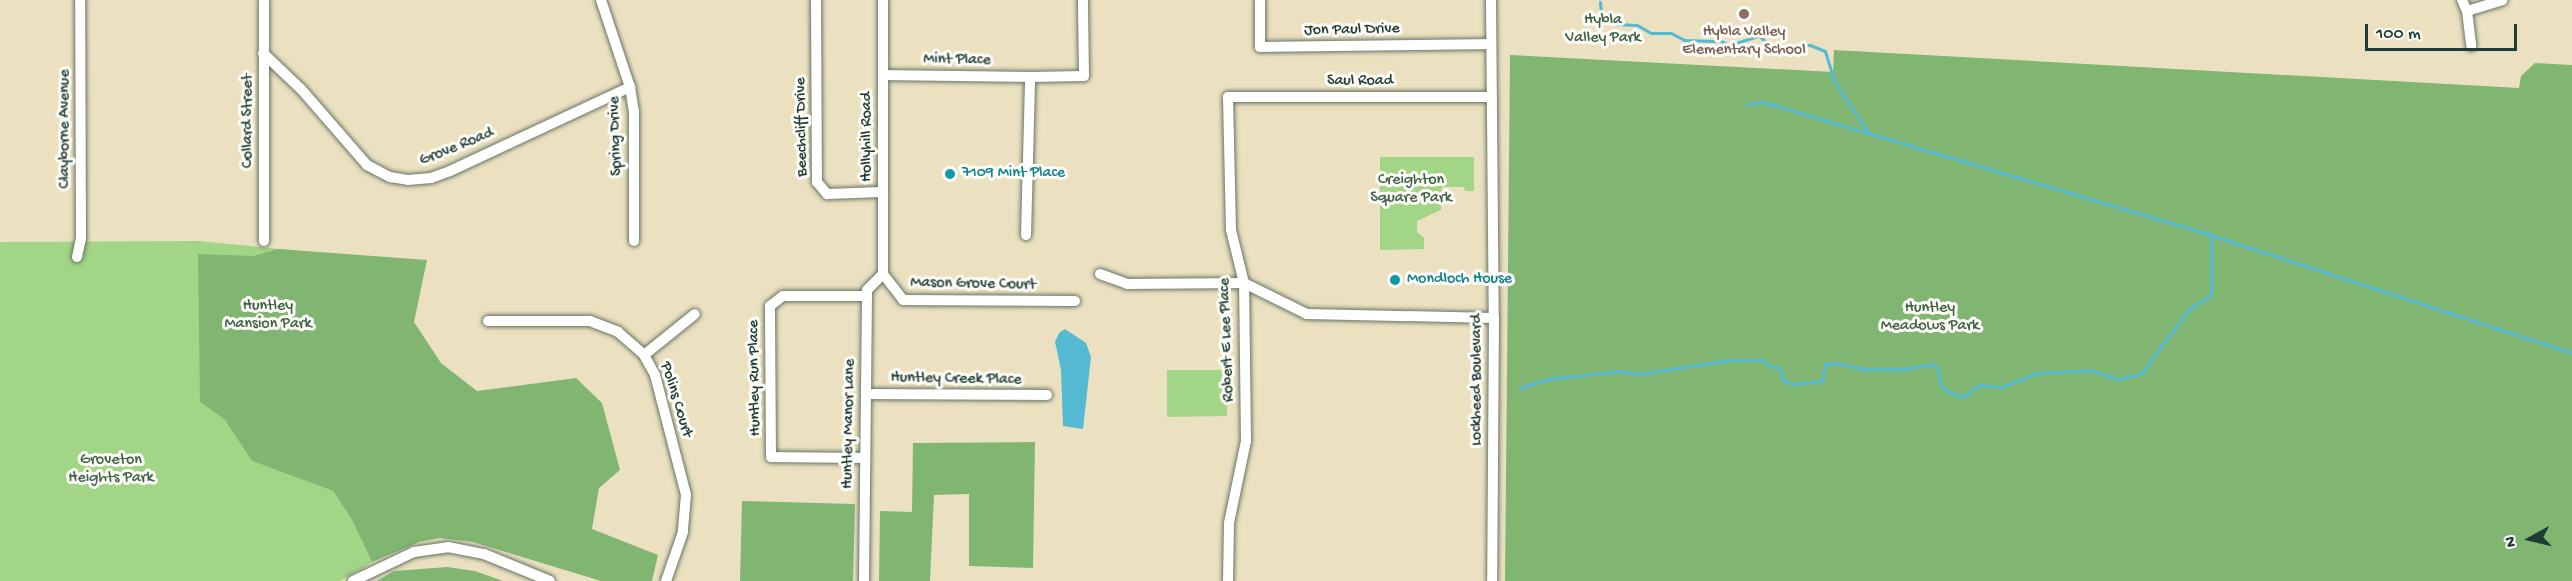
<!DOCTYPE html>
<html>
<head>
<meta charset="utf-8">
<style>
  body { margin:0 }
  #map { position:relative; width:2572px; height:581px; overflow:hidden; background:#ebe1c0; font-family:"Gochi Hand",sans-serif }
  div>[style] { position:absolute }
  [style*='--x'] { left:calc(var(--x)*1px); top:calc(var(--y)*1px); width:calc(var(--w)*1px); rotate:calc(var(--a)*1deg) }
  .green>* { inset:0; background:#a2d585 }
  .forest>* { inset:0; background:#81b672 }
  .water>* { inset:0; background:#55b9d4 }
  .stream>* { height:3px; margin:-1.5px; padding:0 1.5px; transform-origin:1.5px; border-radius:1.5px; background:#55b9d4 }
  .roads { filter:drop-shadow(0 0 2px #667665) drop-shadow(0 0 2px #667665) }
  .minor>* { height:10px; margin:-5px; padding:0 5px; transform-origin:5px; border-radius:5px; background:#fff }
  .dots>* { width:16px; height:16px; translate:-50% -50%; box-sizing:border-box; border:3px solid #fdfcf7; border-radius:50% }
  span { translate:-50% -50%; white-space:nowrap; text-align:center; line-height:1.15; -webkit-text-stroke:6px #fdfcf7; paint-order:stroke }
  .park-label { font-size:16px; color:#406348 }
  .street-label { font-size:16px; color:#1f3d34 }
  .education-label { font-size:16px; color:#785e54 }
  .culture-label { font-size:16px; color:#0d838f }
  .left { translate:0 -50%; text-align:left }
  .north { position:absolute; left:2500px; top:509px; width:60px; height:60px; -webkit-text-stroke:4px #fdfcf7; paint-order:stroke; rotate:262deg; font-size:16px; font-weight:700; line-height:24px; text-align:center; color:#1f3d34 }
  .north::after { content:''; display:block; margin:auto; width:21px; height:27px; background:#1f3d34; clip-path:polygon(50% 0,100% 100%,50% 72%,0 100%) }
  .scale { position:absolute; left:2365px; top:24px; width:152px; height:27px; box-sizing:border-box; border:3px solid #1f3d34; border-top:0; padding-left:8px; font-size:18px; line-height:21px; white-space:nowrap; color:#1f3d34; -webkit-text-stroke:4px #fdfcf7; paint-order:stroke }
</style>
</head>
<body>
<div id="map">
  <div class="green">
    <div style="clip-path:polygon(1380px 157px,1474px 157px,1474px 191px,1465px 191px,1464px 187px,1442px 187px,1441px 210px,1417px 221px,1417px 232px,1424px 238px,1424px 249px,1380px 250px)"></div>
    <div style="clip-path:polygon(198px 241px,405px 261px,200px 396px,200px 402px,224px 419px,252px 461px,333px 491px,352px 520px,372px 562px,340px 581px,0 581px,0 242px)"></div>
    <div style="clip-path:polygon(1167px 370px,1227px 370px,1227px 416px,1167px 417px)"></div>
  </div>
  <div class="forest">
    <div style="clip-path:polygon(1834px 50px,2519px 88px,2521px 76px,2535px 63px,2572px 65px,2572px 581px,1505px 581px,1510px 55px,1833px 72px)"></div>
    <div style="clip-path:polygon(278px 249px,427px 260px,414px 322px,441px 363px,477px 391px,576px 378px,602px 403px,620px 470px,599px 488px,592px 529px,658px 555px,652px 581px,601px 581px,473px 542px,440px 538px,419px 542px,372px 562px,352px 520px,333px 491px,252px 461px,224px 419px,200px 402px,198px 254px,253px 256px)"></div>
    <div style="clip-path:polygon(1035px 442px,1033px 568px,969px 566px,969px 494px,934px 495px,930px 581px,879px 581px,880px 511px,912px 512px,913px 443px)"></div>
    <div style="clip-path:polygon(742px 501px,855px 504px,853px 581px,740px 581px)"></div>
    <div style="clip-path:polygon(447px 567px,475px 571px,503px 581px,377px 581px,394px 571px)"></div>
  </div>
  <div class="water">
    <div style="clip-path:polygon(1065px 329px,1086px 343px,1091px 357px,1083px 429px,1063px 426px,1061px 370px,1055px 342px,1059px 333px)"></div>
  </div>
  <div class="stream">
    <div style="--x:1600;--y:2;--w:12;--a:85"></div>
    <div style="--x:1601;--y:14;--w:18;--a:34"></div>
    <div style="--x:1616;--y:24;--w:21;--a:3"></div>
    <div style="--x:1637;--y:25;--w:16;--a:30"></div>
    <div style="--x:1651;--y:33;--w:20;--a:0"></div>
    <div style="--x:1671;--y:33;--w:15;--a:28"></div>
    <div style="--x:1684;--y:40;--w:37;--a:2"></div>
    <div style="--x:1721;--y:41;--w:9;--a:27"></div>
    <div style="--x:1729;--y:45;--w:31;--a:-17"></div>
    <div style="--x:1759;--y:36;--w:13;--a:39"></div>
    <div style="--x:1769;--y:44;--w:24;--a:12"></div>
    <div style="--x:1792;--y:49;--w:9;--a:-27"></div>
    <div style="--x:1800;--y:45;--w:10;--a:0"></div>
    <div style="--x:1810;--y:45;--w:16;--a:22"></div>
    <div style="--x:1825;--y:51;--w:31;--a:73"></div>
    <div style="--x:1834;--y:81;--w:61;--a:56.3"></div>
    <div style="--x:1747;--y:104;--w:16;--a:-7"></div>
    <div style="--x:1763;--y:102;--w:470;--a:16.5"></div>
    <div style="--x:2214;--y:236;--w:377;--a:18.1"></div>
    <div style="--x:1520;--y:388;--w:29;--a:-18"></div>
    <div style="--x:1548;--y:379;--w:72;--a:-6.3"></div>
    <div style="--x:1620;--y:371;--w:18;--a:9"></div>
    <div style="--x:1638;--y:374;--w:93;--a:-8.7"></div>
    <div style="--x:1730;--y:360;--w:33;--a:0"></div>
    <div style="--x:1763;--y:360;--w:8;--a:45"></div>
    <div style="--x:1769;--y:366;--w:11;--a:10"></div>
    <div style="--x:1780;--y:368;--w:12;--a:76"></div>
    <div style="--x:1783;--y:380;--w:11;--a:22"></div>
    <div style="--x:1793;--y:384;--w:29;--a:-6"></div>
    <div style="--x:1822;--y:381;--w:17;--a:-80"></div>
    <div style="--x:1825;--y:364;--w:9;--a:-6"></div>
    <div style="--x:1834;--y:363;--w:33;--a:11"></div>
    <div style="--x:1866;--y:369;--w:38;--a:0"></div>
    <div style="--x:1904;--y:369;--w:28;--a:-10"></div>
    <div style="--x:1932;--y:364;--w:6;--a:39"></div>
    <div style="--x:1937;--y:368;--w:17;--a:77"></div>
    <div style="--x:1941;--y:385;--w:8;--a:45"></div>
    <div style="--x:1947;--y:391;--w:17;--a:21"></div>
    <div style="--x:1963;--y:397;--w:20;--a:-37"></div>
    <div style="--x:1979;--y:385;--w:23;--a:5"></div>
    <div style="--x:2002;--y:387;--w:38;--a:-22"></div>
    <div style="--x:2037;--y:373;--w:54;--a:-3.2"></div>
    <div style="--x:2091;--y:370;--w:28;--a:19"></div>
    <div style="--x:2117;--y:379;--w:25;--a:-12"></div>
    <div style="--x:2141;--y:374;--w:81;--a:-53.6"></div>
    <div style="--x:2189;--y:309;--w:26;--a:-32"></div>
    <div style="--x:2211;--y:295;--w:60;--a:-90"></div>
  </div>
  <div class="roads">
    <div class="minor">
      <div style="--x:264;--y:0;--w:241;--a:90"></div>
      <div style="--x:601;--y:0;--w:92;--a:71.6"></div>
      <div style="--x:630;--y:87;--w:24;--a:81"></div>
      <div style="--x:634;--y:111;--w:130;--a:90"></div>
      <div style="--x:816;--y:0;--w:182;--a:89.7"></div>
      <div style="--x:817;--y:182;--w:16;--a:50"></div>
      <div style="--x:827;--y:194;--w:56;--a:-2"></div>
      <div style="--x:1260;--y:0;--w:47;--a:90"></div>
      <div style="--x:1260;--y:47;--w:231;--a:-0.7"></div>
      <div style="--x:1491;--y:0;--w:318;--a:89.5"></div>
      <div style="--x:1494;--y:318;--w:263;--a:90.4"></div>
      <div style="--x:2462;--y:0;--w:12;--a:66"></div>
      <div style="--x:2467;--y:11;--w:35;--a:83"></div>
      <div style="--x:2467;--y:11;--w:37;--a:-17"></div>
      <div style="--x:263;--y:53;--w:52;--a:43.5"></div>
      <div style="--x:301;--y:89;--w:101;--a:49"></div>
      <div style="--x:367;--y:165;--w:26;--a:28"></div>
      <div style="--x:390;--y:177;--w:18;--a:9"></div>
      <div style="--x:408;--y:180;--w:23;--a:-5"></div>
      <div style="--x:431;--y:178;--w:20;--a:-20"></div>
      <div style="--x:450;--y:171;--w:199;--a:-25"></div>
      <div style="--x:883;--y:75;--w:147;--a:0.8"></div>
      <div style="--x:1026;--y:235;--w:158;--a:-88.5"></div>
      <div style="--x:1030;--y:77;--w:54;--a:-1.1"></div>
      <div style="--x:1084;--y:76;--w:76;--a:-90.8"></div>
      <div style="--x:77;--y:257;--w:19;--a:-78"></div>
      <div style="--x:81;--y:238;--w:238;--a:-90.2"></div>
      <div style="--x:883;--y:274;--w:274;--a:-90"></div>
      <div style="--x:883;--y:274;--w:33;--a:52"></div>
      <div style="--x:903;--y:300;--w:172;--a:0.3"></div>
      <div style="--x:1100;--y:274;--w:29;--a:20"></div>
      <div style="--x:1127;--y:284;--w:117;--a:-0.5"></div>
      <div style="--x:1244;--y:283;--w:70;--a:26.2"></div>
      <div style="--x:1307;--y:314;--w:187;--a:1.2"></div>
      <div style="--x:488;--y:321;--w:102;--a:0"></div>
      <div style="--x:590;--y:321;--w:30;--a:21"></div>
      <div style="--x:618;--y:332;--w:35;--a:41"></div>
      <div style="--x:644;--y:355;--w:23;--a:61"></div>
      <div style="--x:655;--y:375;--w:124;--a:75.5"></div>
      <div style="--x:686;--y:495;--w:37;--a:95"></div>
      <div style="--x:683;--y:532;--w:52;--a:109.1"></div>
      <div style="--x:644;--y:355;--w:65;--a:-38.8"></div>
      <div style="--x:866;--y:394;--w:181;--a:0.3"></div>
      <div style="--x:865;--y:458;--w:94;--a:-179.4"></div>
      <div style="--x:771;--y:457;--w:151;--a:-90.4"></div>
      <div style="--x:770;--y:306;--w:16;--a:-38"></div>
      <div style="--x:783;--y:296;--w:84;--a:0"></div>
      <div style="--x:353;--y:581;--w:68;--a:-25.4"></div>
      <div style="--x:414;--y:552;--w:34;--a:-8"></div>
      <div style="--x:448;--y:547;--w:37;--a:11"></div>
      <div style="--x:484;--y:554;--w:71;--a:22.2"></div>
      <div style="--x:864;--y:581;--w:291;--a:-89.4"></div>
      <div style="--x:867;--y:290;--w:23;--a:-45"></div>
      <div style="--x:1228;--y:581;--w:58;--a:-89"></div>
      <div style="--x:1229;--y:523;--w:84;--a:-78.3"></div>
      <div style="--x:1246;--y:441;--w:158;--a:-90.7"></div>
      <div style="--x:1244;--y:283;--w:55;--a:-103.8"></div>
      <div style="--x:1231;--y:230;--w:133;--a:-91.3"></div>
      <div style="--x:1228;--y:97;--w:264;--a:0"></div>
    </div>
  </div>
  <div class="dots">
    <div style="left:1744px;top:14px;background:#8d6e63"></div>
    <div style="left:950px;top:174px;background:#0f9aa8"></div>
    <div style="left:1395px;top:280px;background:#0f9aa8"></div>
  </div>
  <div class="park-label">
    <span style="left:1603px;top:30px">Hybla<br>Valley Park</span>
    <span style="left:1411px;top:190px">Creighton<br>Square Park</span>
    <span style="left:268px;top:316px">Huntley<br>Mansion Park</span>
    <span style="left:1930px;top:318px">Huntley<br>Meadows Park</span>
    <span style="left:111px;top:470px">Groveton<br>Heights Park</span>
  </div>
  <div class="street-label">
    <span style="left:1352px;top:31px;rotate:-1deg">Jon Paul Drive</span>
    <span style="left:957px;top:61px;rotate:1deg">Mint Place</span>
    <span style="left:1360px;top:82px">Saul Road</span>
    <span style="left:249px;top:121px;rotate:-90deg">Collard Street</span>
    <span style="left:803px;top:127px;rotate:-91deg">Beechcliff Drive</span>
    <span style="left:66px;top:129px;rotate:-90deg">Clayborne Avenue</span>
    <span style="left:617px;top:136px;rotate:-92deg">Spring Drive</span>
    <span style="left:868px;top:137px;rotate:-90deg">Hollyhill Road</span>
    <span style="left:457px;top:148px;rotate:-22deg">Grove Road</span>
    <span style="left:973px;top:285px;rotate:1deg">Mason Grove Court</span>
    <span style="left:1228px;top:340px;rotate:-92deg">Robert E Lee Place</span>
    <span style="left:756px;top:378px;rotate:-91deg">Huntley Run Place</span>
    <span style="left:956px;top:380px;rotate:1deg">Huntley Creek Place</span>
    <span style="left:1478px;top:380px;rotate:-90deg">Lockheed Boulevard</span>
    <span style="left:675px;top:400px;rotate:73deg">Polins Court</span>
    <span style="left:850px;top:424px;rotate:-89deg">Huntley Manor Lane</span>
  </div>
  <div class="education-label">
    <span style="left:1744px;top:42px">Hybla Valley<br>Elementary School</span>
  </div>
  <div class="culture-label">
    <span class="left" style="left:962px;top:174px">7109 Mint Place</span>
    <span class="left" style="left:1407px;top:280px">Mondloch House</span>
  </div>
  <div class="north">N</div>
  <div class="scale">100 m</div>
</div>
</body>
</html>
